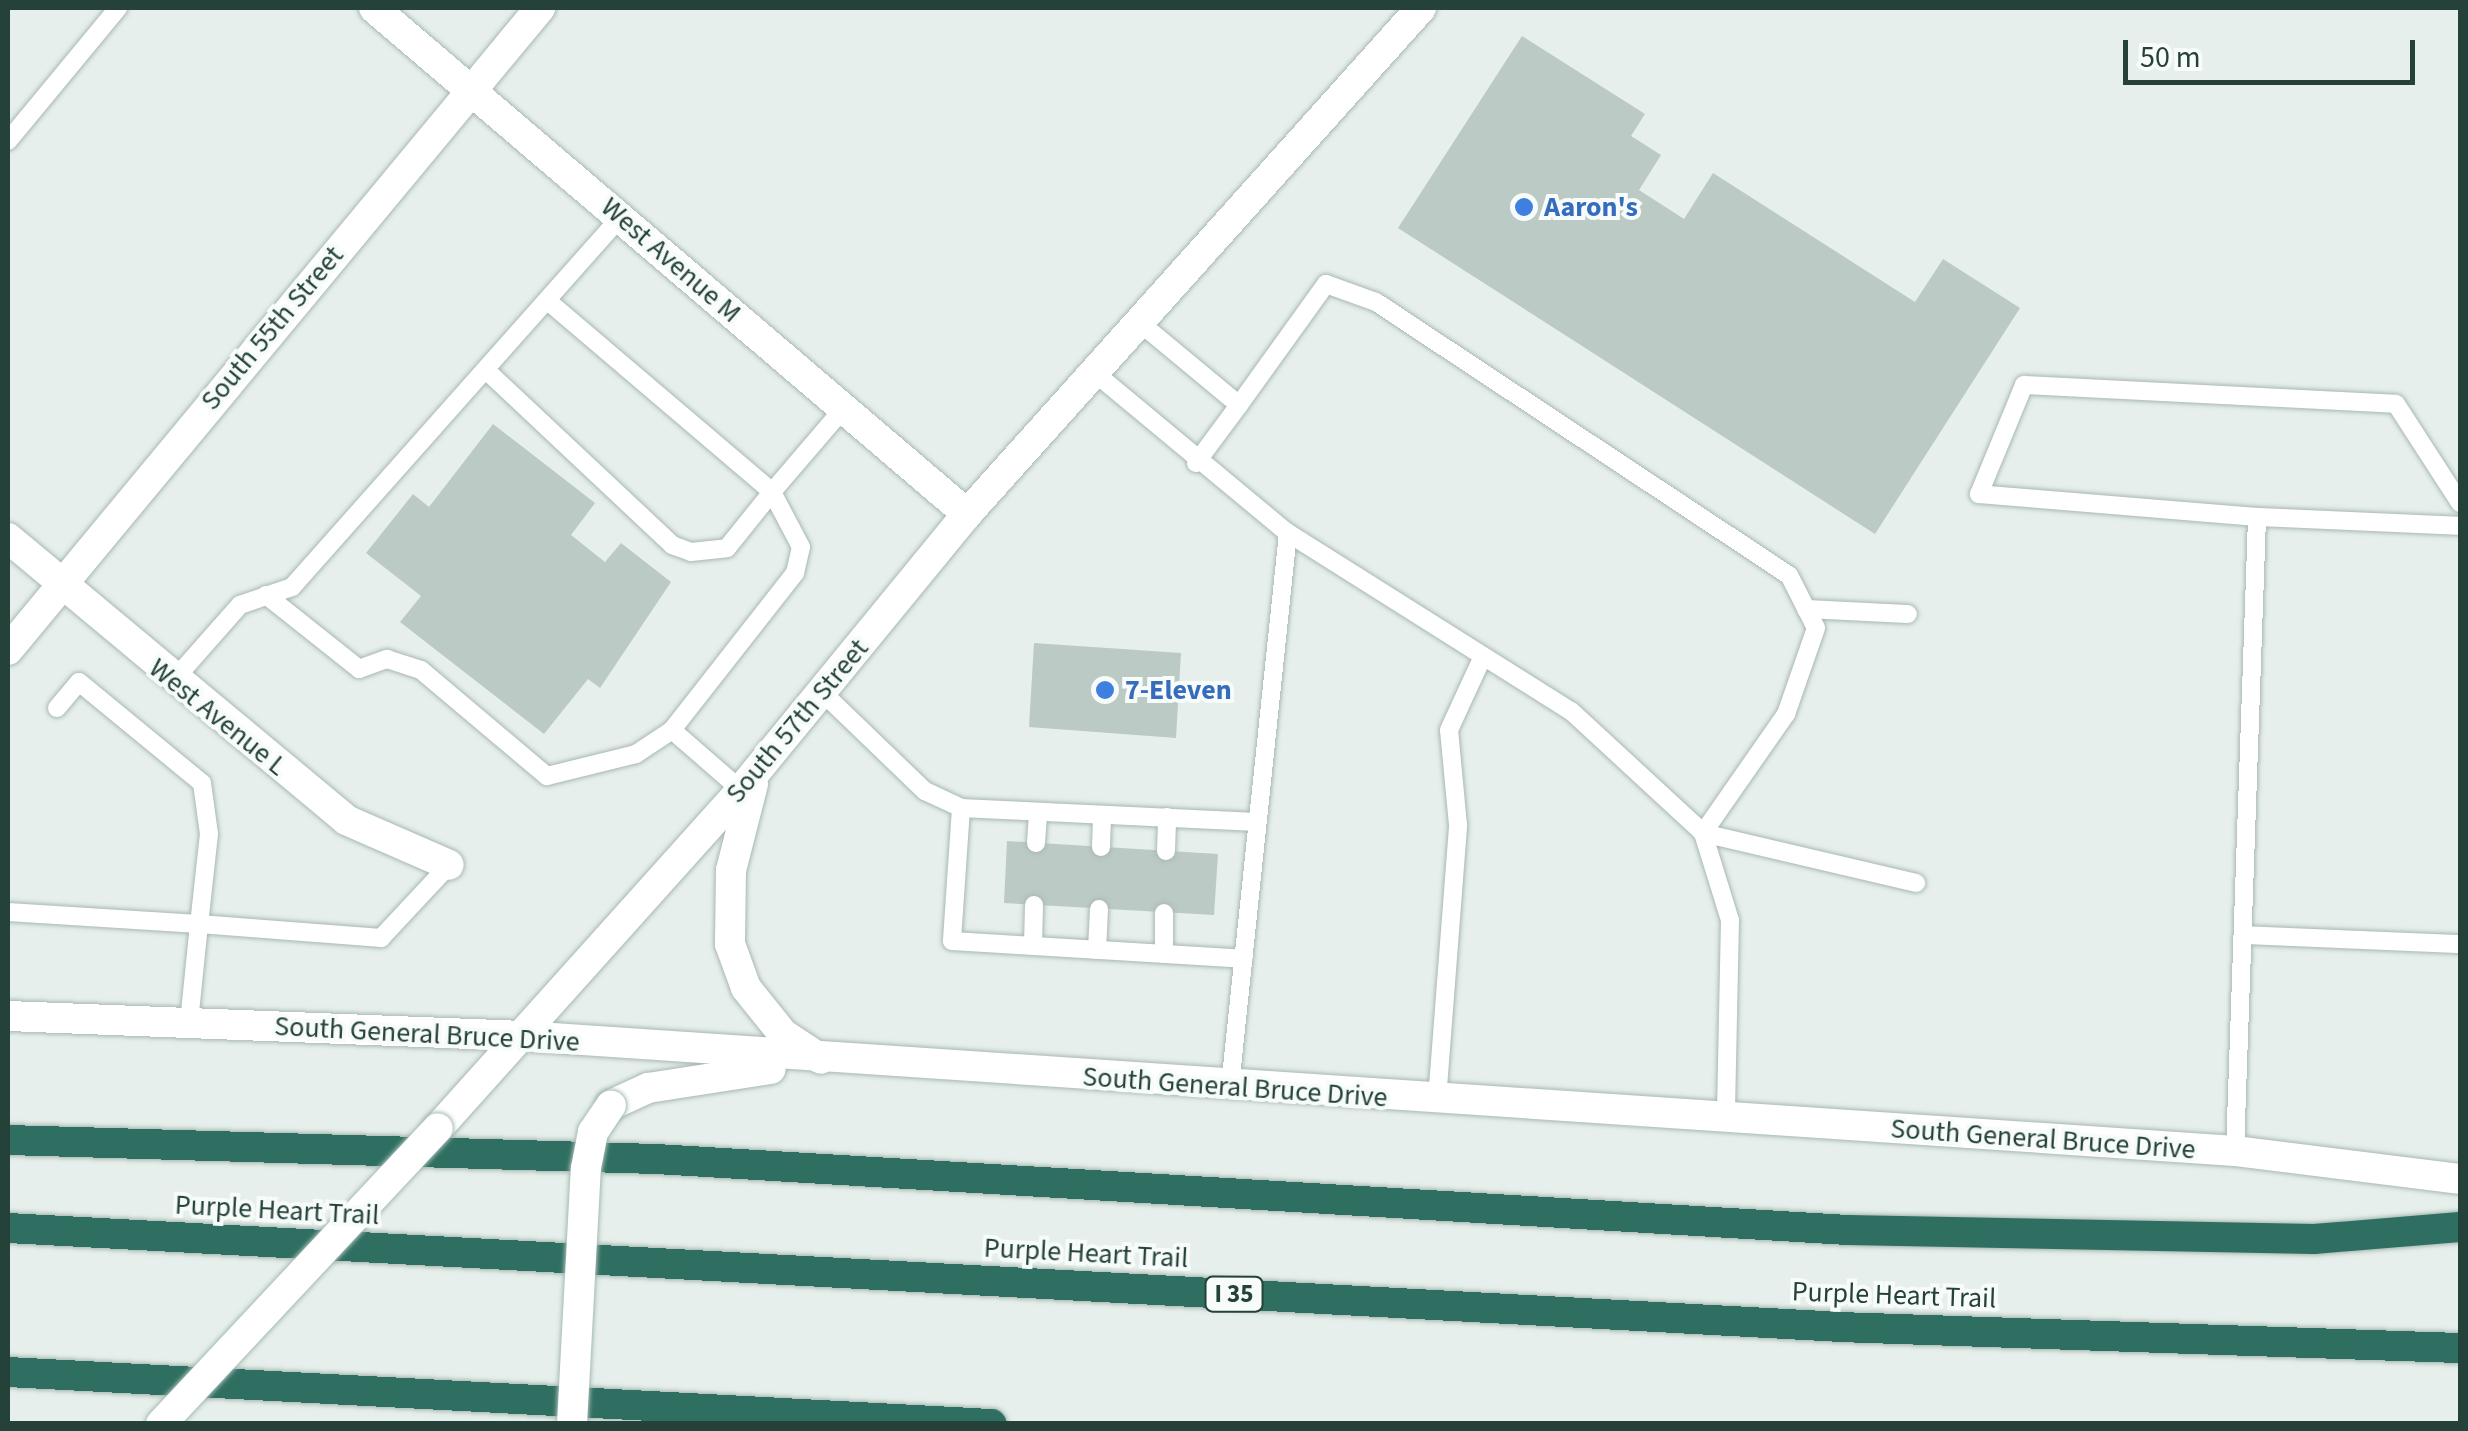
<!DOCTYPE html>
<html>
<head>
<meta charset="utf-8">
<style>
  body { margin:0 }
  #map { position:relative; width:2468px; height:1431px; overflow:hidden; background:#e6efeb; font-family:"Source Sans 3",sans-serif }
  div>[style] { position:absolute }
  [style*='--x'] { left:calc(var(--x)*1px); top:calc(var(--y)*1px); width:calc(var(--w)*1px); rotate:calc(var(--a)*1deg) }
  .building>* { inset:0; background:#bbcac4 }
  .roads { filter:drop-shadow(0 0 2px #a8b8b2) drop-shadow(0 0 2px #a8b8b2) }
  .lane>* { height:18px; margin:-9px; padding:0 9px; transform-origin:9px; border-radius:9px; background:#fff }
  .street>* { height:30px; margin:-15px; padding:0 15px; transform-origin:15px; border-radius:15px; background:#fff }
  .secondary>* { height:30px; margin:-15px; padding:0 15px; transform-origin:15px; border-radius:15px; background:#fff }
  .highway>* { height:30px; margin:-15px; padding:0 15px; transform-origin:15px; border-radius:15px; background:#2f6f62 }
  .bridges { filter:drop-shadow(0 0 2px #a4bbb3) drop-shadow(0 0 2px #a4bbb3) }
  .secondary-bridge>* { height:30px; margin:-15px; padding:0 15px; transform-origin:15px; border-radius:15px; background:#fff }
  .dots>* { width:28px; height:28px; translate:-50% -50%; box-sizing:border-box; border:5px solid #f7fbf9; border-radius:50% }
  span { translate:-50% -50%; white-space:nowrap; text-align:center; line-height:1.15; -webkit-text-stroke:8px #f7fbf9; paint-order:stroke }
  .shield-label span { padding:2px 8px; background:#f7fbf9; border:2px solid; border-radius:8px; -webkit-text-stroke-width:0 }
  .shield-label { font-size:25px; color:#24423a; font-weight:700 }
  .shop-label { font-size:28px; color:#366cbe; font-weight:700 }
  .left { translate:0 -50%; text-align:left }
  .street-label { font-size:28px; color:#24423a }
  .frame { position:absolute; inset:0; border:10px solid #24423a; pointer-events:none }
  .scale { position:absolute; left:2123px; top:40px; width:292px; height:45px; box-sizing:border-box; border:5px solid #24423a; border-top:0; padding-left:12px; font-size:30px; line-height:35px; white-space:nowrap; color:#24423a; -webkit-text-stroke:8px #f7fbf9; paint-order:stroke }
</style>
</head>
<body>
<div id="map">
  <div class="building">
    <div style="clip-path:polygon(1522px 36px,1645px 114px,1631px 136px,1661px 155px,1639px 190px,1684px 219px,1713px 173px,1915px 302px,1943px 259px,2020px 308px,1875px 534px,1398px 228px)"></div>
    <div style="clip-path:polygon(493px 424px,595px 503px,571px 535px,605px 562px,621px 543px,671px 582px,600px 688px,588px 679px,544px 734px,400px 622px,421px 596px,366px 553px,413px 494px,429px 507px)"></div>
    <div style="clip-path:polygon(1034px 643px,1181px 653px,1176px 738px,1029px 727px)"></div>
    <div style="clip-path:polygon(1007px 841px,1218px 854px,1214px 915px,1004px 903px)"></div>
  </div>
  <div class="roads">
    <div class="lane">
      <div style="--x:8;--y:141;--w:173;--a:-50.4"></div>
      <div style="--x:549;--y:302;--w:293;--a:40.4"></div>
      <div style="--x:772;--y:492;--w:111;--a:-49.4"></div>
      <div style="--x:1139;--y:322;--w:130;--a:39.7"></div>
      <div style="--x:1239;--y:405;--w:149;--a:-54.3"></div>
      <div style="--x:1326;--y:284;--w:53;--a:19.8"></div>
      <div style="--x:1376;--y:302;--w:495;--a:33.5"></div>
      <div style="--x:1789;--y:575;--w:59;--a:63"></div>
      <div style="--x:1816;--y:628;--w:91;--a:109.2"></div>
      <div style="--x:1786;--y:714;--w:145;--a:124.9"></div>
      <div style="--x:1703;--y:833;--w:219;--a:13.2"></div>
      <div style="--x:487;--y:371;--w:254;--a:43.2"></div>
      <div style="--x:672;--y:545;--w:20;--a:20"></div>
      <div style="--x:691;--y:552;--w:36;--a:-6"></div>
      <div style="--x:727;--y:548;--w:72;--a:-51.2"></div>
      <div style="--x:772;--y:492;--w:62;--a:62.2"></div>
      <div style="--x:801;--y:547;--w:27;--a:103"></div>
      <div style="--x:795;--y:573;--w:199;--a:128.1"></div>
      <div style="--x:1095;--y:373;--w:251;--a:39.7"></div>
      <div style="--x:1288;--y:533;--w:334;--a:32.2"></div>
      <div style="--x:1571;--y:711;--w:180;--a:42.7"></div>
      <div style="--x:1703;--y:833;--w:91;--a:72.8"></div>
      <div style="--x:1730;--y:920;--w:198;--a:91.2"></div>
      <div style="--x:1196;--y:463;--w:72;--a:-53.4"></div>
      <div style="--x:2257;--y:517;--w:279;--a:-175.3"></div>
      <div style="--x:1979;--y:494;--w:118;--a:-67.6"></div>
      <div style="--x:2024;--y:385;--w:372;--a:2.9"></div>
      <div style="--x:2396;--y:404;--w:118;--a:57.1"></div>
      <div style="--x:266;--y:595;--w:119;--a:38.5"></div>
      <div style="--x:359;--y:669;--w:30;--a:-20"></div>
      <div style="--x:387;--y:659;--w:36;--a:18"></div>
      <div style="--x:421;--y:670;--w:165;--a:40.1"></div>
      <div style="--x:547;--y:776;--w:92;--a:-13.9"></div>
      <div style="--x:636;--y:754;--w:43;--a:-33.7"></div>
      <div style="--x:672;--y:730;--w:91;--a:41"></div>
      <div style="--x:1806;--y:609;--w:102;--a:2.8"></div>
      <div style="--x:172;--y:682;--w:103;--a:-48.6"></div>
      <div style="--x:240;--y:605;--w:55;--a:-19.1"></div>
      <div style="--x:292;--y:587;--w:494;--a:-48.4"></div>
      <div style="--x:822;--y:692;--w:143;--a:43.9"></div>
      <div style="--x:925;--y:791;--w:40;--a:25"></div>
      <div style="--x:961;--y:808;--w:133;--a:93.9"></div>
      <div style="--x:952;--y:941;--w:292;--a:3.5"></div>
      <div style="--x:57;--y:708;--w:34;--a:-50"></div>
      <div style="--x:79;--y:682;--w:159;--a:39.4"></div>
      <div style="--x:202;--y:783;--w:51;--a:82.2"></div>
      <div style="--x:209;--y:834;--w:91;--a:96.3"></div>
      <div style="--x:199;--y:924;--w:183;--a:4.4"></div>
      <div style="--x:381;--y:938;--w:100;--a:-47"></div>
      <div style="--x:961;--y:808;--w:296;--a:2.7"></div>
      <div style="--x:1036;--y:843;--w:31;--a:-86"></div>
      <div style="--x:1101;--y:847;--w:32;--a:-88"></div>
      <div style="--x:1166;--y:851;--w:34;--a:-88"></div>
      <div style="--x:8;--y:912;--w:191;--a:3.6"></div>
      <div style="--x:199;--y:924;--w:100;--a:95.8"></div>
      <div style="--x:2243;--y:935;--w:217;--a:2.4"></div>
      <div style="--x:1033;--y:946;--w:41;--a:-88.6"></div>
      <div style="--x:1097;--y:950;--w:41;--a:-87.2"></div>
      <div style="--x:1164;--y:954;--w:41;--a:-90"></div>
      <div style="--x:1230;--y:1086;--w:556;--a:-84.01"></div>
      <div style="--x:1437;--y:1100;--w:276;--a:-85.6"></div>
      <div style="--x:1458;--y:825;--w:95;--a:-95.4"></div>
      <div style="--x:1449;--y:730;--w:81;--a:-65.3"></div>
      <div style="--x:2235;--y:1151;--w:634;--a:-88.01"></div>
      <div style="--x:2257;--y:517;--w:203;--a:2.5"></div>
    </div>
    <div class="street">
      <div style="--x:8;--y:538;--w:440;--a:39.8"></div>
      <div style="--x:346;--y:820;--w:112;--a:23.6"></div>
      <div style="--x:8;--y:650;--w:834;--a:-50.35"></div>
    </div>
    <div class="secondary">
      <div style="--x:374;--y:8;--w:780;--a:40.47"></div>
      <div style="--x:753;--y:784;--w:89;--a:104.3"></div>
      <div style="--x:731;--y:870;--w:74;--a:90.8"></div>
      <div style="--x:730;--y:944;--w:47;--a:70"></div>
      <div style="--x:746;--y:988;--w:59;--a:51.2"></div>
      <div style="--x:783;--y:1034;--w:45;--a:33.3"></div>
      <div style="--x:8;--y:1016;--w:515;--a:2.22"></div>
      <div style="--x:523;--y:1036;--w:1716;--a:3.84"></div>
      <div style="--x:2235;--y:1151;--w:227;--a:7.1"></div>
      <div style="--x:611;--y:1105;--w:41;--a:-24.7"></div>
      <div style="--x:648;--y:1088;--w:124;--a:-8.8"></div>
      <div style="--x:438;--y:1128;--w:454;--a:-48.1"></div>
      <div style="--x:741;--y:790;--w:357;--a:-50.7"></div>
      <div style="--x:967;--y:514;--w:680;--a:-48.1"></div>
    </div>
    <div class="highway">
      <div style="--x:8;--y:1140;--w:648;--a:1.68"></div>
      <div style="--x:656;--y:1159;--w:1194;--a:3.41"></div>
      <div style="--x:1848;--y:1230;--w:466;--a:1.1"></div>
      <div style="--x:2314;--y:1239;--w:146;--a:-4.7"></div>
      <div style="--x:8;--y:1228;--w:1834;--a:3.09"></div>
      <div style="--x:1839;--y:1327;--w:621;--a:1.94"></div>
      <div style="--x:8;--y:1372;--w:985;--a:3.03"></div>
    </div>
  </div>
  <div class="bridges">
    <div class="secondary-bridge">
      <div style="--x:161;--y:1424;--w:405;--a:-46.9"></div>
      <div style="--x:572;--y:1424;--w:256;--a:-86.9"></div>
      <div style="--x:586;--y:1168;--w:37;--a:-79"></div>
      <div style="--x:593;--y:1132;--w:32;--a:-56"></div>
    </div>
  </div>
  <div class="dots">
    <div style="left:1524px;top:207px;background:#3f7fe0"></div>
    <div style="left:1105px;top:690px;background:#3f7fe0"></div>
  </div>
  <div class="shield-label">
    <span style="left:1234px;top:1294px">I 35</span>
  </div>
  <div class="shop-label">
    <span class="left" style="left:1544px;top:207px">Aaron's</span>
    <span class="left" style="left:1125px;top:690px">7-Eleven</span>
  </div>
  <div class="street-label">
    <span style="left:671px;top:260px;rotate:41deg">West Avenue M</span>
    <span style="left:272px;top:328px;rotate:-50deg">South 55th Street</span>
    <span style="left:218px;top:717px;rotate:39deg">West Avenue L</span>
    <span style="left:797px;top:721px;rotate:-50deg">South 57th Street</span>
    <span style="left:427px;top:1034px;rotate:3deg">South General Bruce Drive</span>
    <span style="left:1235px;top:1087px;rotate:4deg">South General Bruce Drive</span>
    <span style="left:2043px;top:1139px;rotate:4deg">South General Bruce Drive</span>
    <span style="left:277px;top:1210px;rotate:3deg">Purple Heart Trail</span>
    <span style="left:1086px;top:1253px;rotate:3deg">Purple Heart Trail</span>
    <span style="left:1894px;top:1295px;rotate:2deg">Purple Heart Trail</span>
  </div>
  <div class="frame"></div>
  <div class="scale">50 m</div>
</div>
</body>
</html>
